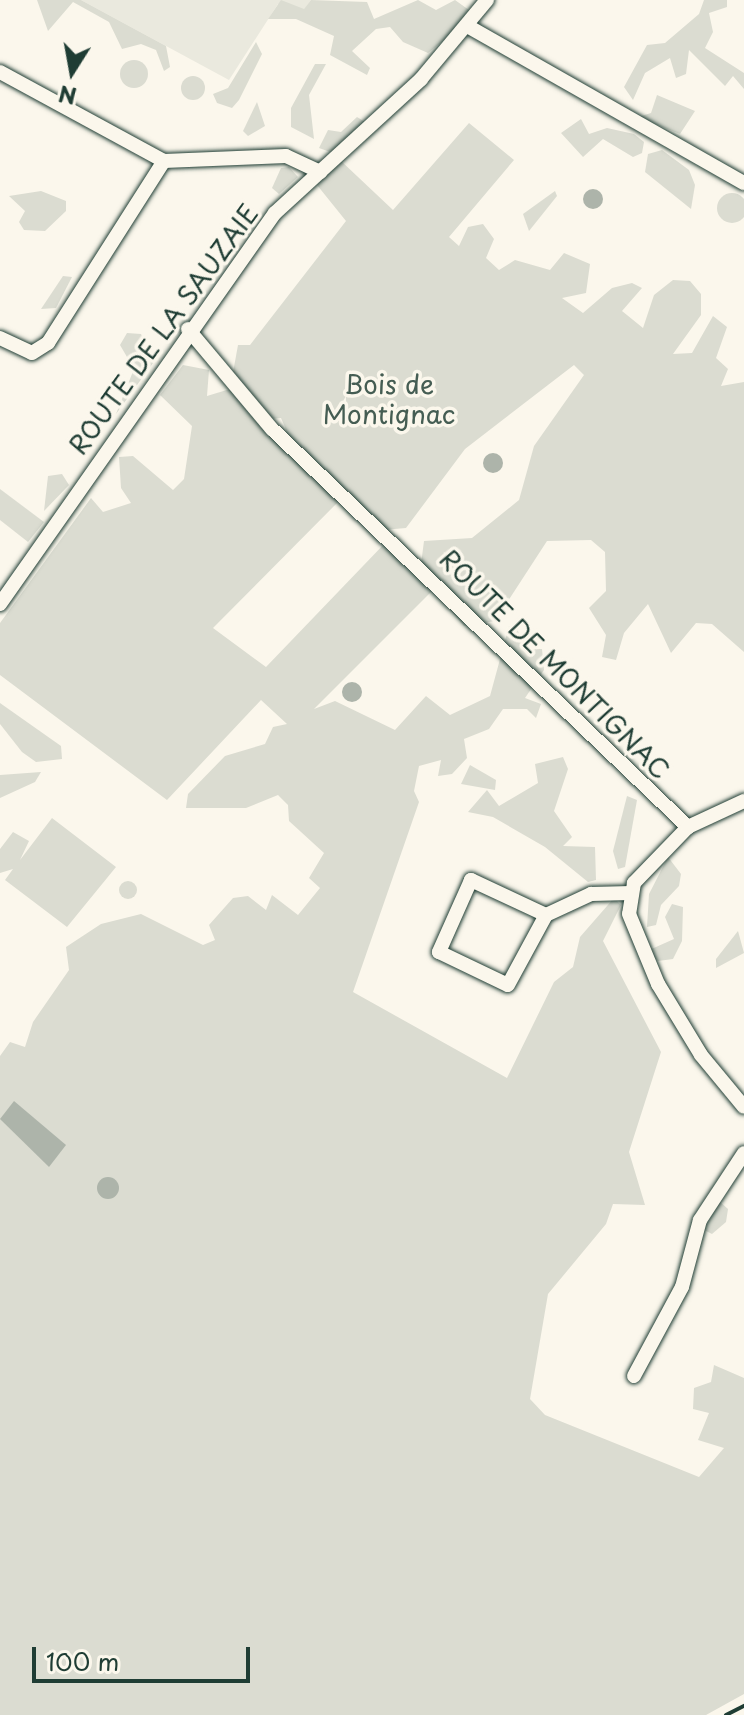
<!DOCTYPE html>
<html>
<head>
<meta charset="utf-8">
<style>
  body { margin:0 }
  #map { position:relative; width:744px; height:1715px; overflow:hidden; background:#fbf7ec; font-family:"Playpen Sans",sans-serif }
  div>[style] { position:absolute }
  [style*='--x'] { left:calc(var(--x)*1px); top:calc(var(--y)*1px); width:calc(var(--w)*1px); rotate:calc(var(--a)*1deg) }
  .built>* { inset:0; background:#eae9de }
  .green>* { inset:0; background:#dbdcd1 }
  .round { border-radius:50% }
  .water>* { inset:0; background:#adb4aa }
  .roads { filter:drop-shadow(0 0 2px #1f3d34) drop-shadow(0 0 2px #1f3d34) }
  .minor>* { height:14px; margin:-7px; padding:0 7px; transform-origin:7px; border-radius:7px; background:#fbf7ec }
  .rail>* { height:4px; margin:-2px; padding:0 2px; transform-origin:2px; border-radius:2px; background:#1f3d34 }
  span { translate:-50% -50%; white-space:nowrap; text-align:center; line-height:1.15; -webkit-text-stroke:7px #fbf7ec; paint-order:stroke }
  .street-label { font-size:26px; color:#1f3d34 }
  .park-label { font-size:26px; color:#455d53 }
  .north { position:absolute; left:32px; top:32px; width:80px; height:80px; -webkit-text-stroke:6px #fbf7ec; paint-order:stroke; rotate:191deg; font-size:22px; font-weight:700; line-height:32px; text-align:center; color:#1f3d34 }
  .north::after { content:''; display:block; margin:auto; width:28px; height:36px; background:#1f3d34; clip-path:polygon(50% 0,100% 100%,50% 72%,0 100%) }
  .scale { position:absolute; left:32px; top:1647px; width:218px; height:36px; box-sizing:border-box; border:4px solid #1f3d34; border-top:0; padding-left:10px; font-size:24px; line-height:28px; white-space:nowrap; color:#1f3d34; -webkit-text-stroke:6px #fbf7ec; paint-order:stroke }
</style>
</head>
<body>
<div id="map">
  <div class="built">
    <div style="clip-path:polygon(81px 0,311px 0,300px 15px,278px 4px,229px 80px)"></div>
  </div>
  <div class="green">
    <div style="clip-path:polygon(37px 0,81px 0,166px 46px,170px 67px,164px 71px,156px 50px,141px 44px,122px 49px,109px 22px,73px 2px,48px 31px)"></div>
    <div style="clip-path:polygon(281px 0,304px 9px,311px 0,367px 2px,374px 19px,418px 0,436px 10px,455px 0,469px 10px,464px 24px,428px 53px,403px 42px,390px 27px,376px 29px,352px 51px,370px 68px,367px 75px,330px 55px,334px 36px,296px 19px,268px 19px)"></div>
    <div style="clip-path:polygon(704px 0,727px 0,727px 7px,709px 13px,713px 32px,705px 48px,744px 73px,744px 89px,733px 76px,725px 86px,689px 50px,686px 74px,676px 78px,670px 58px,645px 73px,633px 100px,624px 87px,647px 45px,665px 43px,699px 14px)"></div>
    <div style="clip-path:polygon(256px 42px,262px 54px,239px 100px,232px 108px,217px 103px,213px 94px,228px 88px)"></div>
    <div class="round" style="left:120px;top:60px;width:28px;height:28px"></div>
    <div style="clip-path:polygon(315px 64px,326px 64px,309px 95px,314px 139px,291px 127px,291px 108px)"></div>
    <div class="round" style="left:181px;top:76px;width:24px;height:24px"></div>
    <div style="clip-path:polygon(657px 95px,695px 111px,680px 134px,638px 117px,651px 113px)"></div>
    <div style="clip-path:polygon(257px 102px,265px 126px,248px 136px,243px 131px)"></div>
    <div style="clip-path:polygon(357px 117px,365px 122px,333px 153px,319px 148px,328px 130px,341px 132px)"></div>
    <div style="clip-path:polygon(581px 119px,589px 134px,607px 128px,634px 134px,644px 142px,642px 153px,633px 157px,603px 139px,583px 157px,561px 133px)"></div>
    <div style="clip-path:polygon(evenodd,469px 123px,514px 160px,449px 237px,459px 246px,468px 227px,483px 224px,494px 239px,486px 258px,499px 270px,515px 260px,550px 270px,564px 253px,590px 264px,586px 293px,562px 298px,583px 313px,612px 288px,632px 283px,642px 288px,622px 311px,643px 328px,654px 295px,673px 280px,690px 281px,701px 294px,701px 315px,673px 354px,692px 353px,713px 316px,727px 327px,716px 358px,728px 369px,721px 386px,744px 382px,744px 652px,712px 624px,696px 623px,671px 653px,648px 604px,624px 633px,616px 660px,602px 657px,606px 635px,589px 608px,606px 591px,605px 552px,591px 540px,547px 541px,495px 621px,464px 626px,433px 590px,314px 709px,335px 701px,395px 730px,426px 696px,450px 715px,490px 696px,509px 626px,517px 628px,524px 649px,542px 649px,544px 670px,525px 698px,541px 704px,536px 718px,527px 709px,503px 709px,489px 729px,464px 739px,467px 758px,452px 774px,438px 776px,441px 760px,419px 766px,414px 791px,419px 802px,353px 992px,507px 1078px,554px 982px,573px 967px,580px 937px,614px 898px,621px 905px,603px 941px,661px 1052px,629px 1152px,645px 1205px,613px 1204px,606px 1224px,548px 1294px,530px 1399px,545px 1415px,699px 1477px,724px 1448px,698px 1440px,709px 1413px,693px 1409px,694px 1388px,711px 1382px,714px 1365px,744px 1378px,744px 1694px,706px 1715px,0 1715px,0 1056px,10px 1042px,25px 1047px,33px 1022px,69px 970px,66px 947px,101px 924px,141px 914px,203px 945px,215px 940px,209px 925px,233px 898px,248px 896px,266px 910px,272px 895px,298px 915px,320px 888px,309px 878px,324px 853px,289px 821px,288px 805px,278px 795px,246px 808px,186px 808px,188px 794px,225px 756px,265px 744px,273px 727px,287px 724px,261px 700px,167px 800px,0 675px,0 623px,91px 498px,103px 512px,131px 503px,121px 488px,119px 457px,133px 456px,173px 490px,184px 479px,192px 426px,160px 395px,183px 365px,209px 370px,207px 396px,230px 389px,238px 345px,250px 345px,346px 221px,317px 185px,340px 160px,393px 210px,469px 123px,574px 365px,584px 375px,534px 446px,519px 500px,472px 538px,424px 541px,420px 572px,387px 541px,266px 667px,213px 628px,341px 499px,383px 530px,406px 528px,465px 449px,574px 365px,469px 123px,281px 418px,285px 427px,293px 454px,258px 420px,281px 418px)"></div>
    <div style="clip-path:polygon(662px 150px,689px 170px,695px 185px,691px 209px,645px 172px,648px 154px)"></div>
    <div style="clip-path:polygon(289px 167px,298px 177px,279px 194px,272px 188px,281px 168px)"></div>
    <div style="clip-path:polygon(41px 191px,66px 201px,66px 211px,45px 231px,24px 230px,19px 222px,25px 211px,9px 196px)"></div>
    <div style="clip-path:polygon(555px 191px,557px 196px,529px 231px,523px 214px)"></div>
    <div class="round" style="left:717px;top:193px;width:30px;height:30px"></div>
    <div style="clip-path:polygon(63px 276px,72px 277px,56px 308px,41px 309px)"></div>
    <div style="clip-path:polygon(127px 333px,141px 334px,153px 363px,116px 414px,134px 369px,120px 345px)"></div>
    <div style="clip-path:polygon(62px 474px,69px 485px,44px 511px,48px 476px)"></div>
    <div style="clip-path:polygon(0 489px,44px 522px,28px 542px,0 520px)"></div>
    <div style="clip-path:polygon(0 703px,61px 746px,62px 759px,36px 762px,22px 752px,0 724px)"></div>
    <div style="clip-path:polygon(563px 757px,568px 769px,554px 811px,572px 837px,563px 846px,595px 847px,596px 880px,588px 882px,545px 847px,493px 817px,468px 812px,487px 790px,499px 806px,538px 783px,535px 764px)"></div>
    <div style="clip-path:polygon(470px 765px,496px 780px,495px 790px,461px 784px)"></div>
    <div style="clip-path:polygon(41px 772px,35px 782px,0 798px,0 775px)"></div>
    <div style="clip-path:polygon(627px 796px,637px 800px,625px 867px,618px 869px,613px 851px)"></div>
    <div style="clip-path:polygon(52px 818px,116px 867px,67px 927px,5px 880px,13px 869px,0 873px,0 849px,13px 832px,29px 841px,20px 860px)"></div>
    <div style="clip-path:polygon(668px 857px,681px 874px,679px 886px,661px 905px,656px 925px,647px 927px,649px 894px)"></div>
    <div class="round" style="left:119px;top:881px;width:18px;height:18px"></div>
    <div style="clip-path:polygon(672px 904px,683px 907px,682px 941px,673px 959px,658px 961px,647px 951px,674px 939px,665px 917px)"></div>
    <div style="clip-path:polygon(738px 931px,744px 953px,716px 968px,716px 959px)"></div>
    <div style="clip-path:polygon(719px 1201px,728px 1209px,726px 1222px,712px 1234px,704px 1230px)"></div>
  </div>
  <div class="water">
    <div class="round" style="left:583px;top:189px;width:20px;height:20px"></div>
    <div class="round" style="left:483px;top:453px;width:20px;height:20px"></div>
    <div class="round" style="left:342px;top:682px;width:20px;height:20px"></div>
    <div style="clip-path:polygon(14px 1101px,66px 1145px,49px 1167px,0 1119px)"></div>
    <div class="round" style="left:97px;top:1177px;width:22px;height:22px"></div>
  </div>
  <div class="roads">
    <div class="minor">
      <div style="--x:471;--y:28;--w:314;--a:29.6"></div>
      <div style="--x:0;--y:72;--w:187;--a:28.5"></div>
      <div style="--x:164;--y:161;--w:122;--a:-2.3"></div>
      <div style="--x:286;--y:156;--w:38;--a:25"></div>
      <div style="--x:188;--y:329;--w:131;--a:50"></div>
      <div style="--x:272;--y:429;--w:576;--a:43.73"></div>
      <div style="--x:688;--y:827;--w:78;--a:134"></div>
      <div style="--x:634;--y:883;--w:31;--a:99"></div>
      <div style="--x:629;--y:914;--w:76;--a:67.5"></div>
      <div style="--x:658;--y:984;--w:83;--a:58.8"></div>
      <div style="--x:701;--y:1055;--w:67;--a:50.4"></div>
      <div style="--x:0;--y:338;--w:35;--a:25"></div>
      <div style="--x:32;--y:353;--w:19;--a:-32"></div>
      <div style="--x:48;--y:343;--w:216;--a:-57.5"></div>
      <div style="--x:0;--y:604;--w:478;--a:-54.9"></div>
      <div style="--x:275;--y:213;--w:198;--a:-42.5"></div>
      <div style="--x:421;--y:79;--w:103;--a:-50.1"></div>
      <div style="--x:688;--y:827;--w:62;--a:-24.9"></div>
      <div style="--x:546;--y:915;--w:83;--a:-155"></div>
      <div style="--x:471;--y:880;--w:79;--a:114"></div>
      <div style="--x:439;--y:952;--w:76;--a:25.6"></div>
      <div style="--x:508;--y:985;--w:80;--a:-61.5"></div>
      <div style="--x:546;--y:915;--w:50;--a:-25"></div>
      <div style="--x:591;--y:894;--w:40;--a:-1.4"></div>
      <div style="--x:634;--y:1376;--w:101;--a:-61.7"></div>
      <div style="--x:682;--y:1287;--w:69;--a:-75"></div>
      <div style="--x:700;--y:1220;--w:80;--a:-56.7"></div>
    </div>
  </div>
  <div class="rail">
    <div style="--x:726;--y:1715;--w:20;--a:-27"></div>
  </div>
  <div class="street-label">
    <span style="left:163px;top:329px;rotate:-54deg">ROUTE DE LA SAUZAIE</span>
    <span style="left:555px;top:664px;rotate:45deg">ROUTE DE MONTIGNAC</span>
  </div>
  <div class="park-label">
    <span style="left:389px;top:399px">Bois de<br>Montignac</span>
  </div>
  <div class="north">N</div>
  <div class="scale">100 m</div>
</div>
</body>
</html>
